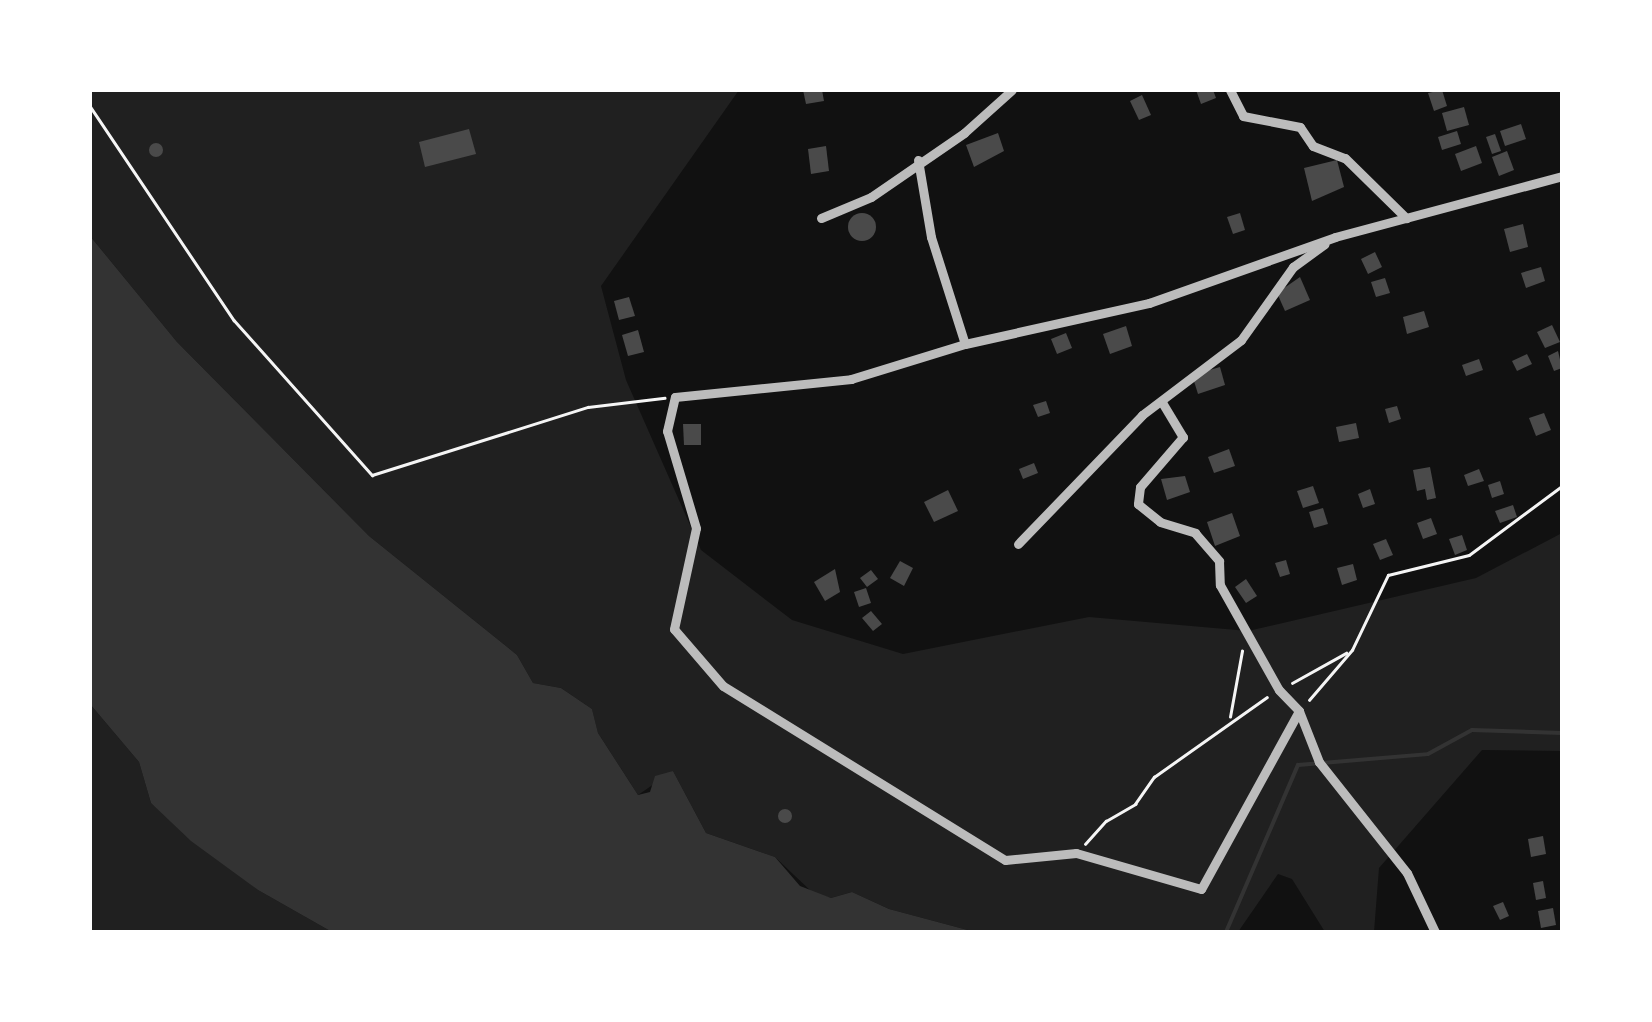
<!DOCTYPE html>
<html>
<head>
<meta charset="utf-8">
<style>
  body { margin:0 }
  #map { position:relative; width:1652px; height:1022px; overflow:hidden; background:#111; font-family:"Asap Condensed",sans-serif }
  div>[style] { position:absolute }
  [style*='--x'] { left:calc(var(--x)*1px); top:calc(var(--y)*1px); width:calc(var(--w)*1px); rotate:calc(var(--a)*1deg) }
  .green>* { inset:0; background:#202020 }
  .water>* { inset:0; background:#333 }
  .stream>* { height:4px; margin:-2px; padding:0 2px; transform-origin:2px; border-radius:2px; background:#333 }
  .building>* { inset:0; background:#4a4a4a }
  .round { border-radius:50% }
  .path>* { height:2.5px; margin:-1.25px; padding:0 1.25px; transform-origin:1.25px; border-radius:1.25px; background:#f5f5f5 }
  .minor>* { height:9px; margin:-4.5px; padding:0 4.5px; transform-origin:4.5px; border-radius:4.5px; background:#bcbcbc }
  span { translate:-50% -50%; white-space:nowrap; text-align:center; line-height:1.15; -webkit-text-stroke:9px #fff; paint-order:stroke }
  .frame { position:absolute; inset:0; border:92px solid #fff; pointer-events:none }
</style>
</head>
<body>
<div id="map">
  <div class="green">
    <div style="clip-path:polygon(90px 90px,739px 90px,601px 286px,626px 380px,701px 550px,792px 620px,903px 654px,1089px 617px,1248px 631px,1476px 578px,1562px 533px,1562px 751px,1482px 750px,1379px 868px,1374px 932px,1325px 932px,1292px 879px,1278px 874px,1238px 932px,975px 932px,889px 909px,852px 892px,831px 898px,813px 893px,775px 857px,706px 833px,673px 771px,638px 795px,598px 733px,592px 709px,561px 688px,533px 683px,517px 655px,369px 536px,177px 342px,90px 236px)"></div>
    <div style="clip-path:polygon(90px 704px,139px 762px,151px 803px,258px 890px,332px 932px,90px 932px)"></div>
  </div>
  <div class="water">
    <div style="clip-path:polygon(90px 236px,177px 342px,369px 536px,517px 655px,533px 683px,561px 688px,592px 709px,598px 733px,638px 795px,650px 792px,655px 776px,673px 771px,706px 833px,775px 857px,800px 886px,831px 898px,852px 892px,889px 909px,975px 932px,332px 932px,258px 890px,191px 841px,151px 803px,139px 762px,90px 704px)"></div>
  </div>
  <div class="stream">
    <div style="--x:1226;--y:932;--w:182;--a:-66.7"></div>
    <div style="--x:1298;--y:765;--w:130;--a:-4.8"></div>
    <div style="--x:1428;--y:754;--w:50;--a:-28.6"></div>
    <div style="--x:1472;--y:730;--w:90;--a:1.9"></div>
  </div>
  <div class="building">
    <div style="clip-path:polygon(803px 90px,822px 90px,824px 101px,806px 104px)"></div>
    <div style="clip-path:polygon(1196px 90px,1213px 90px,1216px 98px,1201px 104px)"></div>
    <div style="clip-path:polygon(1442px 90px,1447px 106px,1434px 111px,1428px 93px)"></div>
    <div style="clip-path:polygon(1142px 95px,1151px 115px,1139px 120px,1130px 101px)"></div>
    <div style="clip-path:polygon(1464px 107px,1469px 125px,1447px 131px,1442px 113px)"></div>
    <div style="clip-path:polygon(1521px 124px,1526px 139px,1505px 146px,1500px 131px)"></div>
    <div style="clip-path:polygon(469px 129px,476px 154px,425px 167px,419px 142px)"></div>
    <div style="clip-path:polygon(1457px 131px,1461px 144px,1442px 150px,1438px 137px)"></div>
    <div style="clip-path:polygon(998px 133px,1004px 151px,974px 167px,966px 145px)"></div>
    <div style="clip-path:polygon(1495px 134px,1501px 151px,1492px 154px,1486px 137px)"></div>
    <div class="round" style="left:149px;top:143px;width:14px;height:14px"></div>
    <div style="clip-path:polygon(826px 146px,829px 171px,811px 174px,808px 149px)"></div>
    <div style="clip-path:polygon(1476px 146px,1482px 163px,1461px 171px,1455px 154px)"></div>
    <div style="clip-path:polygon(1507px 151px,1514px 170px,1499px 176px,1492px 157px)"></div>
    <div style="clip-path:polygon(1337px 160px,1344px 187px,1312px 201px,1304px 168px)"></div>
    <div style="clip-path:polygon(1240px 213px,1245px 230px,1233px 234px,1227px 217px)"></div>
    <div class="round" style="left:848px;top:213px;width:28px;height:28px"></div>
    <div style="clip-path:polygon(1523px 224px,1528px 247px,1510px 252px,1504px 229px)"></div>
    <div style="clip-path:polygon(1375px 252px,1382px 267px,1368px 274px,1361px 259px)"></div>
    <div style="clip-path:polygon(1541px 267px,1545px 281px,1526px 288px,1521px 273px)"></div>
    <div style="clip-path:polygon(1300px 277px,1310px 300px,1285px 311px,1277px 293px)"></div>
    <div style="clip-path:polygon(1385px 278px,1390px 293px,1376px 297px,1371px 282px)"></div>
    <div style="clip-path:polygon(629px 297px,635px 316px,619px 320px,614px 301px)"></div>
    <div style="clip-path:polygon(1424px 311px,1429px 327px,1407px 334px,1403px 317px)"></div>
    <div style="clip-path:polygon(1552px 325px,1560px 342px,1545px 348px,1537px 332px)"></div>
    <div style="clip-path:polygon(1126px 326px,1132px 346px,1110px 354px,1103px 334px)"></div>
    <div style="clip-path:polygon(638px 330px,644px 352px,628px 356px,622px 335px)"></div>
    <div style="clip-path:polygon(1066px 333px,1072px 348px,1057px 354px,1051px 339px)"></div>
    <div style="clip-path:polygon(1558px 351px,1562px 368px,1554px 371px,1548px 356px)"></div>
    <div style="clip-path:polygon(1527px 354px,1532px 364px,1517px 371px,1512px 361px)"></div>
    <div style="clip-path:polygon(1479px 359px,1483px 370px,1466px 376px,1462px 365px)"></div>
    <div style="clip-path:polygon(1220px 367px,1225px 385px,1198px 394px,1192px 375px)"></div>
    <div style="clip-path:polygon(1046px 401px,1050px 413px,1038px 417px,1033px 405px)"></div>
    <div style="clip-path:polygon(1397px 406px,1401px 419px,1389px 423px,1385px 409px)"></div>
    <div style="clip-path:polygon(1544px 413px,1551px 430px,1536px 436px,1529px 418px)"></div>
    <div style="clip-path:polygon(1356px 423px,1359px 438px,1339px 442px,1336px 427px)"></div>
    <div style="clip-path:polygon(683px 424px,701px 424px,701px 445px,684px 445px)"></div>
    <div style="clip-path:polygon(1229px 449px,1235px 466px,1214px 473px,1208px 457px)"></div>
    <div style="clip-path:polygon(1034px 463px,1038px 473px,1023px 479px,1019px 469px)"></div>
    <div style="clip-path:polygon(1430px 467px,1436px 498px,1427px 500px,1425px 489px,1417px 491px,1413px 470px)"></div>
    <div style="clip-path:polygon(1479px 469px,1484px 481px,1468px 486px,1464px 475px)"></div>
    <div style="clip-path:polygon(1185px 476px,1190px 492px,1167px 500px,1161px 479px)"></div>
    <div style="clip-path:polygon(1500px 481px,1504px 494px,1492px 498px,1488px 485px)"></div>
    <div style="clip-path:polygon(1313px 486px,1319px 503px,1303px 508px,1297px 491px)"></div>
    <div style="clip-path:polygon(1370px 489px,1375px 504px,1363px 508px,1358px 494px)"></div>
    <div style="clip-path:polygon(948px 490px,958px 511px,934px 522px,924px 502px)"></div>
    <div style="clip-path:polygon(1513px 505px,1517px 517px,1500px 523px,1495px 511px)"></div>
    <div style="clip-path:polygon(1323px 508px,1328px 524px,1314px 528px,1309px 512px)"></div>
    <div style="clip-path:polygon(1232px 513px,1240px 536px,1215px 546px,1207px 522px)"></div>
    <div style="clip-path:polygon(1431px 518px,1437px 534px,1423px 539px,1417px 523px)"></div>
    <div style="clip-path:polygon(1462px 535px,1467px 550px,1455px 555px,1449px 539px)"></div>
    <div style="clip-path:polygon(1386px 539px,1393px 555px,1380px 560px,1373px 544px)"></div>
    <div style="clip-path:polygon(1286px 560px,1290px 574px,1280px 577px,1275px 563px)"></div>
    <div style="clip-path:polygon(900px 561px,913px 568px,904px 586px,890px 578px)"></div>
    <div style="clip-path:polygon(1353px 564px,1357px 580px,1342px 585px,1337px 568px)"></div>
    <div style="clip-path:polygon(835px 569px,840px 592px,825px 601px,814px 582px)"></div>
    <div style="clip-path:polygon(871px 570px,878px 579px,867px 587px,860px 578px)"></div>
    <div style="clip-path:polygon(1246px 579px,1257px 596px,1246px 603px,1235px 587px)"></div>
    <div style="clip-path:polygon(866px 588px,871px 603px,859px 607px,854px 592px)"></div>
    <div style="clip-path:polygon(871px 611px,882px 624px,873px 631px,862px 618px)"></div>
    <div class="round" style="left:778px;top:809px;width:14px;height:14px"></div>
    <div style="clip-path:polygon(1543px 836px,1546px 854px,1531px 857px,1528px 839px)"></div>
    <div style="clip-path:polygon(1543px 881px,1546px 898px,1536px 900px,1533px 883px)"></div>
    <div style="clip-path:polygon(1503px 902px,1509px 916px,1500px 920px,1493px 906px)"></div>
    <div style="clip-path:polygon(1553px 908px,1556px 925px,1541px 928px,1538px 911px)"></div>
  </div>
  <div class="path">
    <div style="--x:90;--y:106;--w:258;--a:56.1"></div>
    <div style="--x:234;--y:320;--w:208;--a:48.3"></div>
    <div style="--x:372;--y:475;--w:226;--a:-17.5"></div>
    <div style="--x:588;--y:407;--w:77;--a:-6.8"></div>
    <div style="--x:1292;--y:683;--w:62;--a:-29.1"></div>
    <div style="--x:1309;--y:700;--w:66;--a:-49.3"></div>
    <div style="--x:1352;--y:650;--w:83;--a:-64.4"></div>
    <div style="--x:1388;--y:575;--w:83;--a:-13.9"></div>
    <div style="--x:1469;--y:555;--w:116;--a:-36.6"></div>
    <div style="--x:1230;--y:717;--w:67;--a:-79.7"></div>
    <div style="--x:1085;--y:844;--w:31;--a:-48"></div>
    <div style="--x:1106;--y:821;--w:34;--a:-30"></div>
    <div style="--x:1135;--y:804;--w:33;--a:-55"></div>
    <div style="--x:1154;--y:777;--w:138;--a:-35.3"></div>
  </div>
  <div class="minor">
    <div style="--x:1230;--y:90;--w:29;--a:63"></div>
    <div style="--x:1243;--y:116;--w:58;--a:10.9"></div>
    <div style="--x:1300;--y:127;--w:23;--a:56"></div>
    <div style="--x:1313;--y:146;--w:34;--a:21"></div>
    <div style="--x:1345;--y:158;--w:86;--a:44.5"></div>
    <div style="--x:918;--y:160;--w:78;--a:80.4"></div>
    <div style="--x:931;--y:237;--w:112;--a:72.4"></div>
    <div style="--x:821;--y:218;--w:54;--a:-22.8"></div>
    <div style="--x:871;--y:197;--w:113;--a:-34.5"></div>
    <div style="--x:964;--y:133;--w:64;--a:-41.9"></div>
    <div style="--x:1163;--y:404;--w:39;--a:59"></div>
    <div style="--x:1183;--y:437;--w:66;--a:130.7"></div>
    <div style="--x:1140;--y:487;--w:17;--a:97"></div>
    <div style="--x:1138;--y:504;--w:28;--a:39"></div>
    <div style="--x:1160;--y:522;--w:37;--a:17"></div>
    <div style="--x:1195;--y:533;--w:37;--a:49"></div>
    <div style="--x:1219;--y:561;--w:24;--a:88"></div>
    <div style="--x:1220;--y:585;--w:120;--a:60.7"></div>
    <div style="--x:1279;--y:690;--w:29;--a:46"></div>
    <div style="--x:1018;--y:544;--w:179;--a:-46.1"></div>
    <div style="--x:1142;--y:415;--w:124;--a:-37.1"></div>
    <div style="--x:1241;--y:340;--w:90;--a:-54.5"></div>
    <div style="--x:1293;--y:267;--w:39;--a:-36"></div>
    <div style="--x:1435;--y:932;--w:65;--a:-115.4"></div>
    <div style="--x:1407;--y:873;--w:142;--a:-128.4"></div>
    <div style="--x:1319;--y:762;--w:55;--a:-111.4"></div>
    <div style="--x:1299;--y:711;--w:203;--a:118.8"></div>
    <div style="--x:1201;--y:889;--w:130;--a:-163.9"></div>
    <div style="--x:1076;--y:853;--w:71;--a:174.4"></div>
    <div style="--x:1005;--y:860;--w:331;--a:-148.3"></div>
    <div style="--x:723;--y:686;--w:75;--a:-130.7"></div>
    <div style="--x:674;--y:629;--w:103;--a:-77.7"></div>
    <div style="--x:696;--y:528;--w:101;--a:-106.6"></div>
    <div style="--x:667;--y:431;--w:35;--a:-77"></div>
    <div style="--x:675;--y:397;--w:177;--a:-5.8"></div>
    <div style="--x:851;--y:379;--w:119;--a:-17.1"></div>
    <div style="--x:965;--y:344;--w:189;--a:-12.6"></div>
    <div style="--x:1149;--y:303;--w:197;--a:-19.5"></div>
    <div style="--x:1335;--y:237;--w:235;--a:-15"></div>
  </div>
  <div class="frame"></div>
</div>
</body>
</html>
